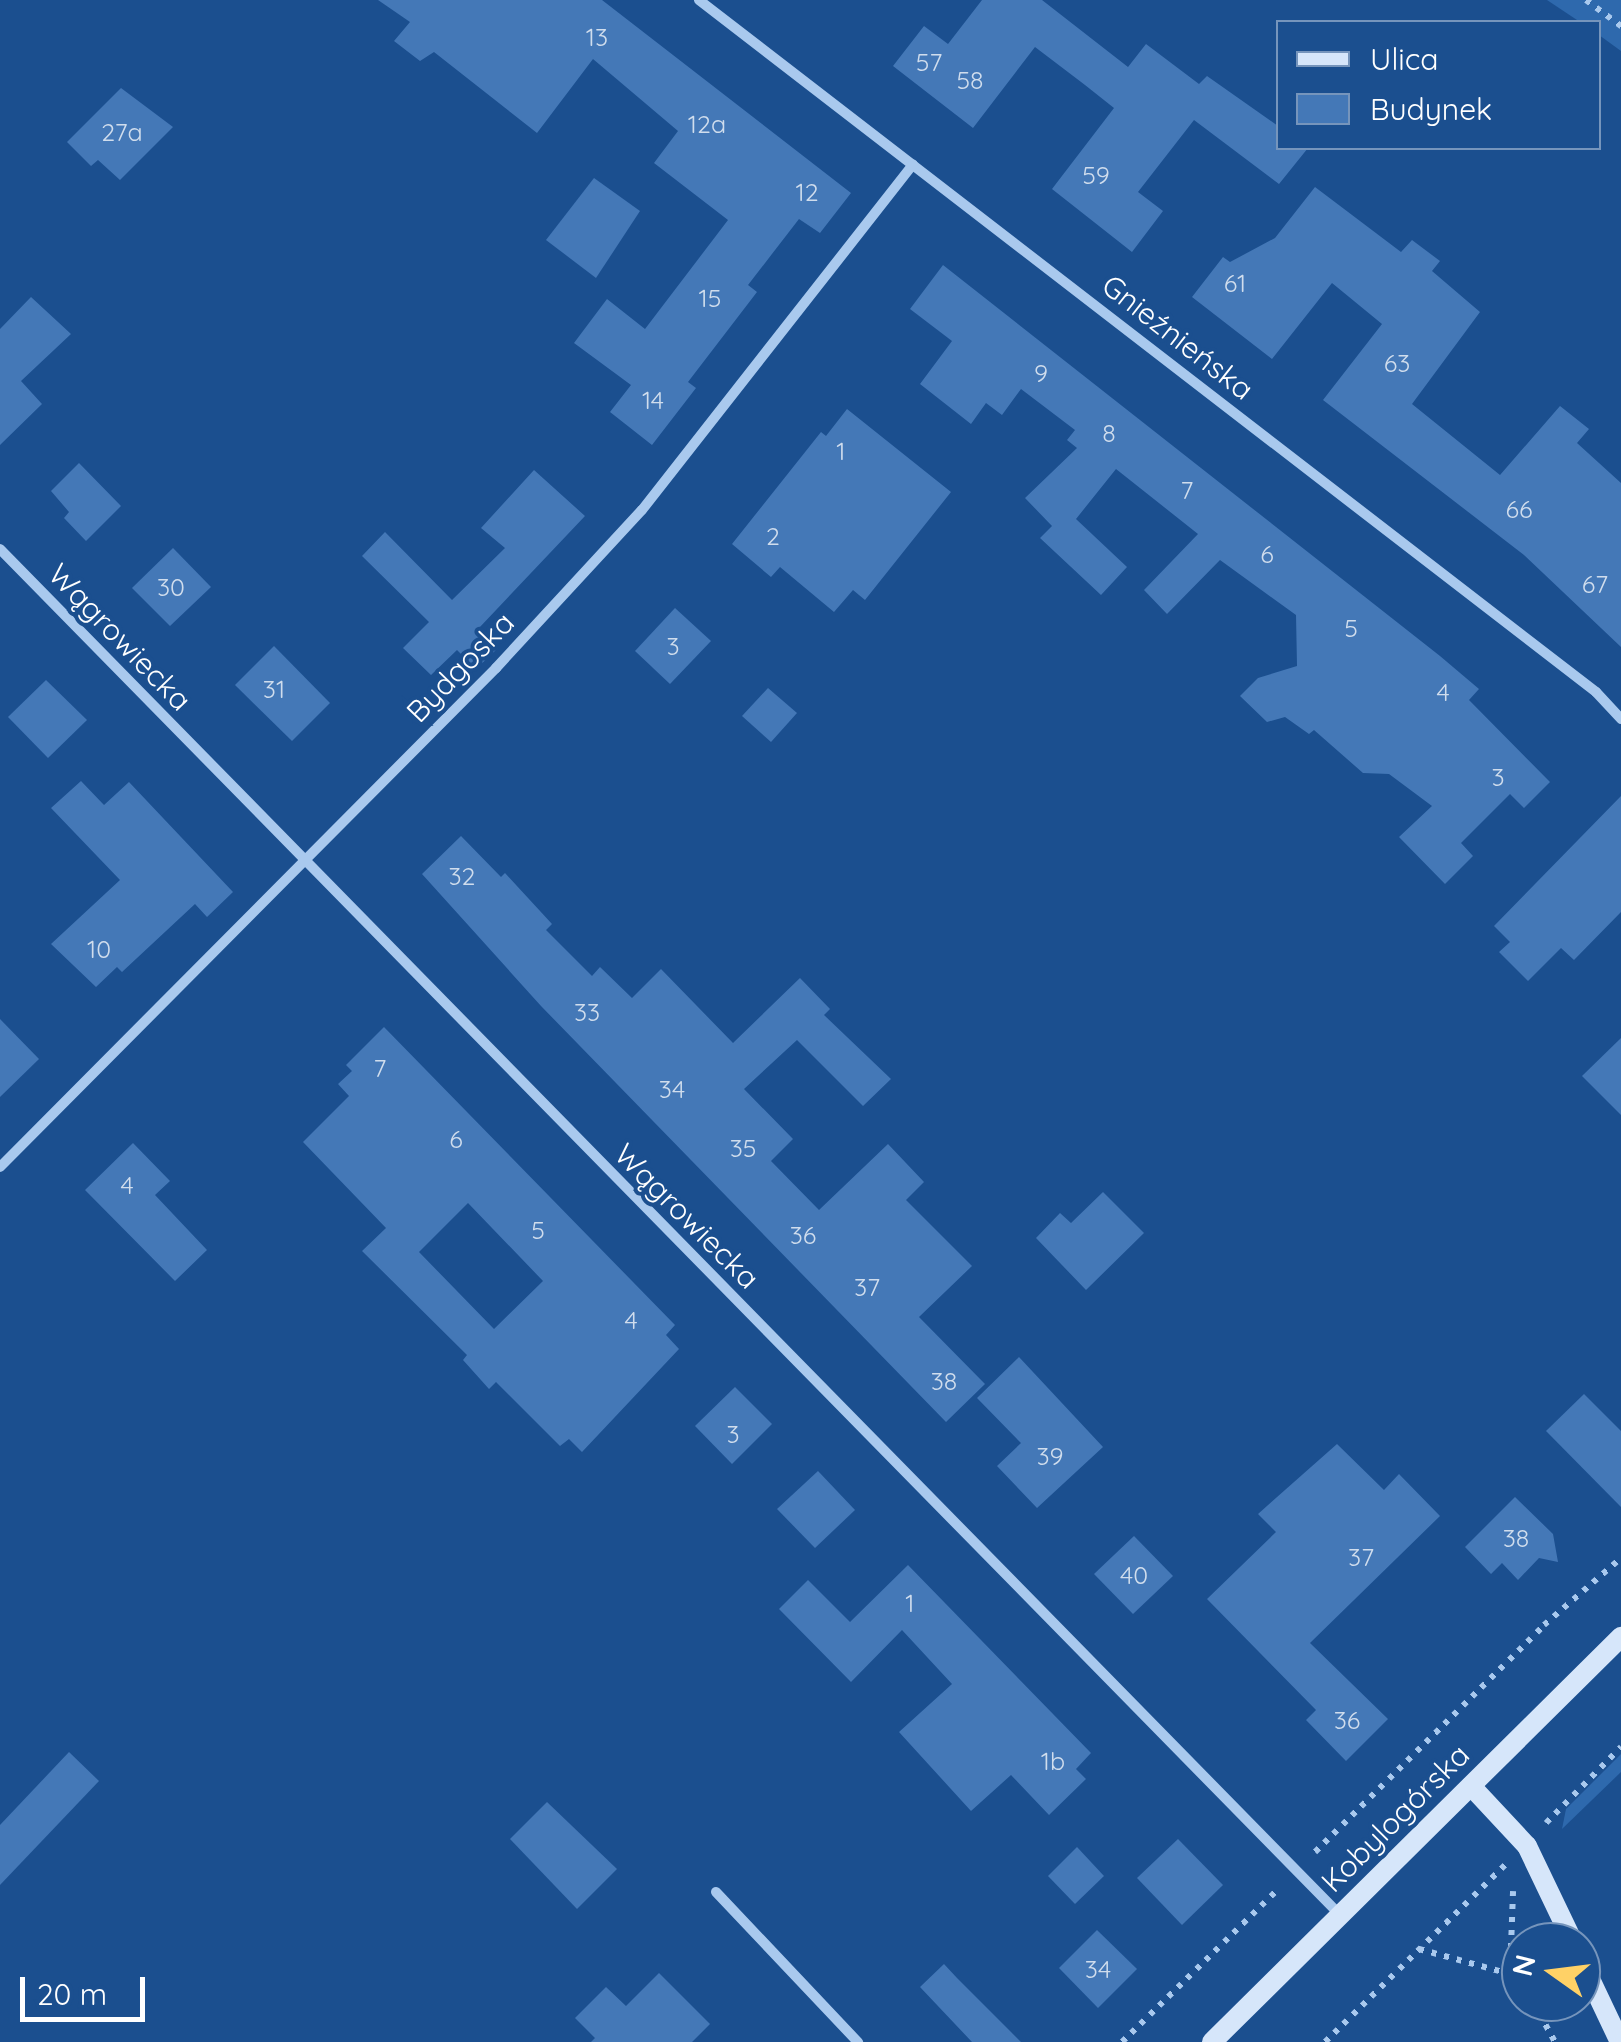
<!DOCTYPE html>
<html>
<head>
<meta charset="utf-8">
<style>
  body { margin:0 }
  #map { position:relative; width:1621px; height:2042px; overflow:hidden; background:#1b4f8f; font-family:Quicksand,sans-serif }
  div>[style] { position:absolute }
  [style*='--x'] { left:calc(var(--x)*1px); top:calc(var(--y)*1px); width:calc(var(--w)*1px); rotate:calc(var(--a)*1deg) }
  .green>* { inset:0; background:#2e69ad }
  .building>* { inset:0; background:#4478b7 }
  .path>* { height:6px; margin-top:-3px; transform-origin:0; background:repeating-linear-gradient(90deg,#a9c9ee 0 5px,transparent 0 13px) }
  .street>* { height:10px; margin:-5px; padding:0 5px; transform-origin:5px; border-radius:5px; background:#a9c9ee }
  .secondary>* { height:20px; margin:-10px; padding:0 10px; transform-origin:10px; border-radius:10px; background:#d6e6fa }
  span { translate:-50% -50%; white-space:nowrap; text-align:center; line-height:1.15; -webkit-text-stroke:8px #1b4f8f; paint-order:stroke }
  .number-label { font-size:25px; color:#d0dded }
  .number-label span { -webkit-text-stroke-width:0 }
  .street-label { font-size:30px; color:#fff }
  .legend { position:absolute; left:1276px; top:20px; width:325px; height:130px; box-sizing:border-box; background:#1b4f8f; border:2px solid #7695bc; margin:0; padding:12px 18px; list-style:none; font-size:30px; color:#fff }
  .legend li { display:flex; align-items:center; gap:20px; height:50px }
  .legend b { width:50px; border:2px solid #7695bc }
  .north { position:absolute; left:1501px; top:1922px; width:100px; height:100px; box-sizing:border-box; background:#1b4f8f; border:2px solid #7695bc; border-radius:50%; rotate:284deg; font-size:28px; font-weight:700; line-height:40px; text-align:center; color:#fff }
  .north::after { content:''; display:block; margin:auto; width:35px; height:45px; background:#ffd166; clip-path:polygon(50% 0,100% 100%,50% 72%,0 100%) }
  .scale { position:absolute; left:20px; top:1977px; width:125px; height:45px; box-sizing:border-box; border:5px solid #fff; border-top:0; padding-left:12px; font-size:30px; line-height:35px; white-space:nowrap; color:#fff; -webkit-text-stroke:8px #1b4f8f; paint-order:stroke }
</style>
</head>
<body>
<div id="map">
  <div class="green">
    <div style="clip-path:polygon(1547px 0,1621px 0,1621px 51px,1599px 35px,1598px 22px,1580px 22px)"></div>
    <div style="clip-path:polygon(1621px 1754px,1621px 1772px,1562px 1829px,1566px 1809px)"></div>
  </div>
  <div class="building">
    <div style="clip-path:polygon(378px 0,602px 0,851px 193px,820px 233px,799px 219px,748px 285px,757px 292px,688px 382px,696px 388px,652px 445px,610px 412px,631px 385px,574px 343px,607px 299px,645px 329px,728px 220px,654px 163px,678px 131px,593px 59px,537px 133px,434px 52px,420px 61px,394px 41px,410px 22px)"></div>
    <div style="clip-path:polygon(982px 0,1042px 0,1128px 67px,1146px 44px,1199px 84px,1207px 76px,1278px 126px,1278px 148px,1308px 148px,1279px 184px,1194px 120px,1138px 192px,1163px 211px,1132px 252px,1052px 189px,1114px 108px,1085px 85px,1035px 47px,973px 128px,893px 66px,924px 26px,948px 44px)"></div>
    <div style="clip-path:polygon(121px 88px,173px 127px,120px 180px,98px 160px,91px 166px,67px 142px)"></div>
    <div style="clip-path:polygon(594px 178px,640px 211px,596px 278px,546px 240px)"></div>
    <div style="clip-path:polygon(1315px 187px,1401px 252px,1412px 240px,1440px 261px,1432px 271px,1480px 312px,1412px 404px,1500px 475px,1560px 406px,1589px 429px,1577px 443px,1621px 483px,1621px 647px,1524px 555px,1323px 400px,1382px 324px,1332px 283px,1272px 359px,1192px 297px,1223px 257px,1230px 262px,1275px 238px)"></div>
    <div style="clip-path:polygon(943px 265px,1440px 656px,1479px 689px,1469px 700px,1550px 782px,1524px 808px,1510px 794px,1461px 843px,1473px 856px,1445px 884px,1399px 837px,1432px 806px,1389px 774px,1363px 773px,1314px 730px,1309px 734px,1285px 717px,1267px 722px,1240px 696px,1258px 678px,1297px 666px,1296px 615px,1220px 560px,1167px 614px,1144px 590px,1198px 534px,1116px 469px,1076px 519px,1127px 567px,1101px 595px,1040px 538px,1052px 526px,1025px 498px,1077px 448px,1067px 440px,1075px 430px,1021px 389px,1002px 415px,986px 403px,971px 424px,920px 384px,952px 341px,910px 309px)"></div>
    <div style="clip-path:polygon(31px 297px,71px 334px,21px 381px,42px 404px,0 445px,0 329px)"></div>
    <div style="clip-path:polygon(847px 409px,951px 492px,865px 600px,853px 590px,834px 612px,780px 567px,771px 577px,732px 544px,821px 432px,826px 436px)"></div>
    <div style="clip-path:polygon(79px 463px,121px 506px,86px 541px,64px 518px,69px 512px,51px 491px)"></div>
    <div style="clip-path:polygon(534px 470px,585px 516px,479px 628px,498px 648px,476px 669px,457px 650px,431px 675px,403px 648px,429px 622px,362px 556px,385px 532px,452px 600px,505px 548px,481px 528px)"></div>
    <div style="clip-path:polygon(173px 548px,211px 587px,170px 626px,132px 588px)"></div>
    <div style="clip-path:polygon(675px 608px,711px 641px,670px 684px,635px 651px)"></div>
    <div style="clip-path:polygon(274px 646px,330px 703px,292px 741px,235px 685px)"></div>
    <div style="clip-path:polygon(46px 680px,87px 720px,48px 758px,8px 717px)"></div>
    <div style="clip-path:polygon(768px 688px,797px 713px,771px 742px,742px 716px)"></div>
    <div style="clip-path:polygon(81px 781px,104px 805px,129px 782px,233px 892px,207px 917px,195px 904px,122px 972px,117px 967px,96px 987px,51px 944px,120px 880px,51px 808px)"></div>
    <div style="clip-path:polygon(1621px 796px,1621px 912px,1574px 960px,1561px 948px,1528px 981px,1499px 952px,1510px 942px,1494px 926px)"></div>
    <div style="clip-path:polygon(461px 836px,501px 877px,505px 873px,552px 924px,546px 930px,592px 976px,600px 967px,632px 998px,661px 969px,733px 1043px,800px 978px,830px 1009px,824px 1015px,891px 1079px,863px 1106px,797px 1040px,744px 1089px,793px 1139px,771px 1161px,819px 1210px,888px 1144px,924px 1182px,906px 1200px,972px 1266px,919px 1317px,985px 1384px,946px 1422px,541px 1006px,422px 874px)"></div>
    <div style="clip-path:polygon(0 1019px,39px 1059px,0 1097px)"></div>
    <div style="clip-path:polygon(evenodd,384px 1027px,675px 1325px,666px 1335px,679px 1349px,582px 1452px,569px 1439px,560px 1446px,496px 1382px,489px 1389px,463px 1360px,467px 1355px,362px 1251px,386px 1228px,303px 1142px,349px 1096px,338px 1084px,352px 1071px,346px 1065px,384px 1027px,468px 1203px,543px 1281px,494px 1329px,419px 1252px,468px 1203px)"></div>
    <div style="clip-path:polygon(1621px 1038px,1621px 1115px,1582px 1076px)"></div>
    <div style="clip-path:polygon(133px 1143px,170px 1181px,155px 1195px,207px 1250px,175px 1281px,85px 1190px)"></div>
    <div style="clip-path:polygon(1103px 1192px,1144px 1233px,1086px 1290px,1036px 1238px,1060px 1213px,1071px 1223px)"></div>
    <div style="clip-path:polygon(1019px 1357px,1103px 1447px,1037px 1508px,997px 1466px,1021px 1443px,977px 1398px)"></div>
    <div style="clip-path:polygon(735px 1387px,772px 1424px,732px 1464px,695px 1426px)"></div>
    <div style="clip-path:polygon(1584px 1394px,1621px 1431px,1621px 1507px,1546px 1431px)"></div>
    <div style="clip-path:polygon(1337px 1444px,1384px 1490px,1399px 1474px,1440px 1516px,1310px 1643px,1388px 1719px,1346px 1761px,1306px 1720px,1316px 1710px,1207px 1599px,1276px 1532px,1258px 1514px)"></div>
    <div style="clip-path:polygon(818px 1471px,855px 1510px,815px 1548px,777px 1509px)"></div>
    <div style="clip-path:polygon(1515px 1497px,1553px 1534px,1558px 1562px,1539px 1558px,1518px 1580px,1502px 1563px,1491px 1574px,1465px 1547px)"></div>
    <div style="clip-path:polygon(1134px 1536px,1173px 1576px,1133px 1614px,1094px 1574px)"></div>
    <div style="clip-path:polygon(908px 1565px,1091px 1753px,1076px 1769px,1086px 1779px,1049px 1815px,1011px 1775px,971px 1811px,899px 1732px,952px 1684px,902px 1630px,851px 1682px,779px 1609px,808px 1580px,850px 1622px)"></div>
    <div style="clip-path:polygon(69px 1752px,99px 1781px,0 1885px,0 1825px)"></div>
    <div style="clip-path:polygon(547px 1802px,617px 1869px,577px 1909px,510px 1839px)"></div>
    <div style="clip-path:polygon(1178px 1839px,1223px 1885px,1182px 1925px,1137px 1878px)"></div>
    <div style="clip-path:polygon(1077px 1847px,1104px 1876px,1075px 1904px,1048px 1876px)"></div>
    <div style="clip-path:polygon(1097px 1930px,1137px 1969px,1098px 2008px,1059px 1968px)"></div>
    <div style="clip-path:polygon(944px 1964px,957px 1978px,1021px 2042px,972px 2042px,920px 1987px)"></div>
    <div style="clip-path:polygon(659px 1973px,710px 2024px,692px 2042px,591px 2042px,595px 2038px,575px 2018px,606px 1987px,626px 2006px)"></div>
  </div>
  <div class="path">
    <div style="--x:1586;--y:0;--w:44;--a:36.6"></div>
    <div style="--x:1546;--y:1823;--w:107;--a:-45.4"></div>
    <div style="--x:1315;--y:1852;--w:322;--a:-44.7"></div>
    <div style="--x:1544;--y:1625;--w:102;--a:-41"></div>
    <div style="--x:1419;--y:1949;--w:94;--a:15.4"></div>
    <div style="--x:1510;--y:1974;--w:83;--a:-87.9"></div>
    <div style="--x:1510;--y:1974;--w:17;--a:50"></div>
    <div style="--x:1533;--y:2002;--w:46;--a:61.2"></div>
    <div style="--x:1122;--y:2042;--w:219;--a:-44.4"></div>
    <div style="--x:1325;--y:2042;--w:254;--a:-44.5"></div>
  </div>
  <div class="street">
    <div style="--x:699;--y:0;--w:1133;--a:37.65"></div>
    <div style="--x:1596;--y:692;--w:37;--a:47"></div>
    <div style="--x:0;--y:549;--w:1914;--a:45.55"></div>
    <div style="--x:0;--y:1167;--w:704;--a:-45.17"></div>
    <div style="--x:496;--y:668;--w:215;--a:-47.3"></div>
    <div style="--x:642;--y:510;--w:439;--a:-51.9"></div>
    <div style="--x:716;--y:1892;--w:207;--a:46.6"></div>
  </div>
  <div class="secondary">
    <div style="--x:1471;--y:1786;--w:82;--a:47"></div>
    <div style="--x:1527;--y:1846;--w:106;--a:64.4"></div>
    <div style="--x:1581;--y:1960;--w:91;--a:64.6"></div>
    <div style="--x:1212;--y:2042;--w:576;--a:-44.72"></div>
  </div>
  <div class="number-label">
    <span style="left:597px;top:37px">13</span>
    <span style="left:929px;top:62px">57</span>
    <span style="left:970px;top:80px">58</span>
    <span style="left:707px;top:124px">12a</span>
    <span style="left:122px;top:132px">27a</span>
    <span style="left:1096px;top:175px">59</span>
    <span style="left:807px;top:192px">12</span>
    <span style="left:1235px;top:283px">61</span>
    <span style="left:710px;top:298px">15</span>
    <span style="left:1397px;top:363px">63</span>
    <span style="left:1041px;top:373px">9</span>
    <span style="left:653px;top:400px">14</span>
    <span style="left:1109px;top:433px">8</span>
    <span style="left:841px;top:451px">1</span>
    <span style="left:1187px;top:490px">7</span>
    <span style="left:1519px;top:509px">66</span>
    <span style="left:773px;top:536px">2</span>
    <span style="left:1267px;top:554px">6</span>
    <span style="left:1595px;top:584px">67</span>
    <span style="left:171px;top:587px">30</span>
    <span style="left:1351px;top:628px">5</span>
    <span style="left:673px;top:646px">3</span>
    <span style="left:274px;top:689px">31</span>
    <span style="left:1443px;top:692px">4</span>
    <span style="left:1498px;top:777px">3</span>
    <span style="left:462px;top:876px">32</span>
    <span style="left:99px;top:949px">10</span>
    <span style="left:587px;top:1012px">33</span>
    <span style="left:380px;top:1068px">7</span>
    <span style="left:672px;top:1089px">34</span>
    <span style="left:456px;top:1139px">6</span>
    <span style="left:743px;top:1148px">35</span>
    <span style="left:127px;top:1185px">4</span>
    <span style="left:538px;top:1230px">5</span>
    <span style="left:803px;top:1235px">36</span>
    <span style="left:867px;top:1287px">37</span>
    <span style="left:631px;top:1320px">4</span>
    <span style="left:944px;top:1381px">38</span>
    <span style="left:733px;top:1434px">3</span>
    <span style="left:1050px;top:1456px">39</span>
    <span style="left:1516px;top:1538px">38</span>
    <span style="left:1361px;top:1557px">37</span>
    <span style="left:1134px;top:1575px">40</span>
    <span style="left:910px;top:1603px">1</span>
    <span style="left:1347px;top:1720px">36</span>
    <span style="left:1053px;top:1761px">1b</span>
    <span style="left:1098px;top:1969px">34</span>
  </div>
  <div class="street-label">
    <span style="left:1178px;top:337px;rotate:38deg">Gnieźnieńska</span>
    <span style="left:120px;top:637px;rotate:46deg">Wągrowiecka</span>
    <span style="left:460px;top:667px;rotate:-46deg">Bydgoska</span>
    <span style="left:687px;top:1216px;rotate:45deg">Wągrowiecka</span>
    <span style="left:1395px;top:1818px;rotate:-45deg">Kobylogórska</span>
  </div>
  <ul class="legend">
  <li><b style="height:12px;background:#d6e6fa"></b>Ulica</li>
  <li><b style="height:28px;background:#4478b7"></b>Budynek</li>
  </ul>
  <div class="north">N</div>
  <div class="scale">20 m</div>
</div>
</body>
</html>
